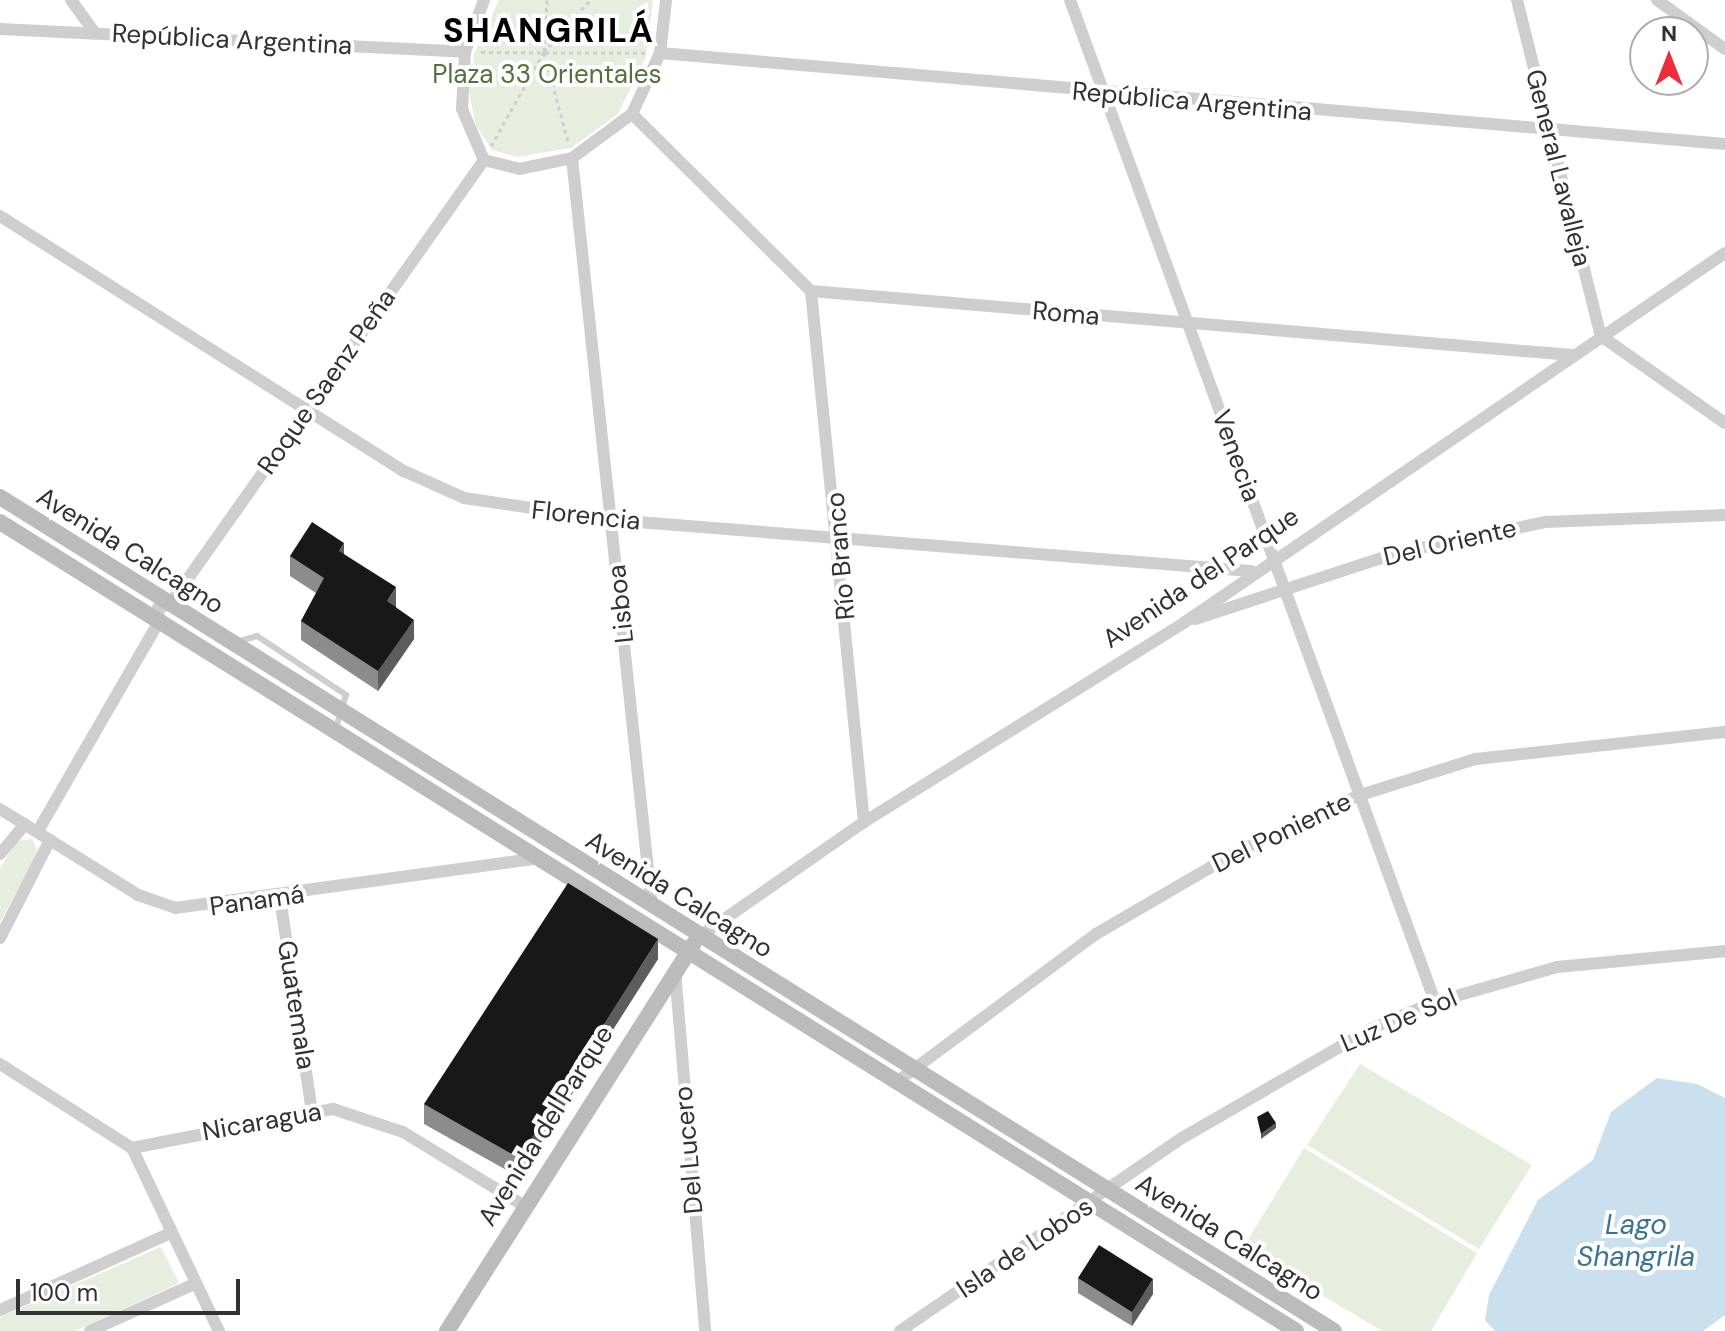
<!DOCTYPE html>
<html>
<head>
<meta charset="utf-8">
<style>
  body { margin:0 }
  #map { position:relative; width:1725px; height:1331px; overflow:hidden; background:#fff; font-family:"DM Sans",sans-serif }
  div>[style] { position:absolute }
  [style*='--x'] { left:calc(var(--x)*1px); top:calc(var(--y)*1px); width:calc(var(--w)*1px); rotate:calc(var(--a)*1deg) }
  .green>* { inset:0; background:#e7eedf }
  .water>* { inset:0; background:#cae0ef }
  .path>* { height:3px; margin-top:-1.5px; transform-origin:0; background:repeating-linear-gradient(90deg,#cecece 0 4px,transparent 0 8px) }
  .lane>* { height:6px; margin:-3px; padding:0 3px; transform-origin:3px; border-radius:3px; background:#cecece }
  .street>* { height:12px; margin:-6px; padding:0 6px; transform-origin:6px; border-radius:6px; background:#cecece }
  .secondary>* { height:16px; margin:-8px; padding:0 8px; transform-origin:8px; border-radius:8px; background:#bbb }
  .wall>* { inset:0; background:#8c8c8c }
  .shaded-wall>* { inset:0; background:#5d5d5d }
  .building>* { inset:0; background:#181818 }
  span { translate:-50% -50%; white-space:nowrap; text-align:center; line-height:1.15; -webkit-text-stroke:8px #fff; paint-order:stroke }
  .street-label { font-size:26px; color:#313131 }
  .park-label { font-size:26px; color:#54703b }
  .water-label { font-size:28px; color:#397498; font-style:italic }
  .district-label { font-size:34px; color:#000; font-weight:700; letter-spacing:2px }
  .north { position:absolute; left:1629px; top:16px; width:80px; height:80px; box-sizing:border-box; background:#fff; border:2px solid #adadad; border-radius:50%; rotate:0deg; font-size:22px; font-weight:700; line-height:32px; text-align:center; color:#313131 }
  .north::after { content:''; display:block; margin:auto; width:28px; height:36px; background:#ee2d3b; clip-path:polygon(50% 0,100% 100%,50% 72%,0 100%) }
  .scale { position:absolute; left:16px; top:1279px; width:224px; height:36px; box-sizing:border-box; border:4px solid #313131; border-top:0; padding-left:10px; font-size:24px; line-height:28px; white-space:nowrap; color:#313131; -webkit-text-stroke:6px #fff; paint-order:stroke }
</style>
</head>
<body>
<div id="map">
  <div class="green">
    <div style="clip-path:polygon(499px 0,653px 0,646px 57px,618px 114px,571px 148px,517px 157px,492px 150px,476px 126px,469px 92px,474px 54px)"></div>
    <div style="clip-path:polygon(32px 839px,38px 853px,0 922px,0 868px,17px 841px)"></div>
    <div style="clip-path:polygon(1360px 1064px,1532px 1165px,1479px 1249px,1307px 1145px)"></div>
    <div style="clip-path:polygon(1304px 1148px,1477px 1253px,1431px 1331px,1382px 1331px,1243px 1248px)"></div>
    <div style="clip-path:polygon(161px 1247px,179px 1283px,75px 1331px,0 1331px,0 1317px)"></div>
  </div>
  <div class="water">
    <div style="clip-path:polygon(1657px 1078px,1697px 1084px,1725px 1098px,1725px 1315px,1703px 1331px,1495px 1331px,1485px 1320px,1489px 1295px,1538px 1200px,1593px 1160px,1611px 1112px)"></div>
  </div>
  <div class="path">
    <div style="--x:547;--y:0;--w:52;--a:93.3"></div>
    <div style="--x:544;--y:52;--w:96;--a:75"></div>
    <div style="--x:481;--y:52;--w:164;--a:0.3"></div>
    <div style="--x:491;--y:146;--w:108;--a:-60.6"></div>
    <div style="--x:544;--y:52;--w:69;--a:-48.5"></div>
  </div>
  <div class="lane">
    <div style="--x:236;--y:642;--w:22;--a:-16"></div>
    <div style="--x:257;--y:636;--w:107;--a:33.5"></div>
    <div style="--x:346;--y:695;--w:38;--a:107"></div>
  </div>
  <div class="street">
    <div style="--x:71;--y:0;--w:41;--a:54"></div>
    <div style="--x:484;--y:0;--w:55;--a:110.1"></div>
    <div style="--x:465;--y:52;--w:57;--a:93"></div>
    <div style="--x:462;--y:109;--w:56;--a:66.7"></div>
    <div style="--x:484;--y:160;--w:36;--a:14"></div>
    <div style="--x:519;--y:169;--w:54;--a:-11.7"></div>
    <div style="--x:572;--y:158;--w:74;--a:-36.3"></div>
    <div style="--x:632;--y:114;--w:67;--a:-65.3"></div>
    <div style="--x:660;--y:53;--w:53;--a:-83.5"></div>
    <div style="--x:1070;--y:0;--w:1066;--a:69.98"></div>
    <div style="--x:1517;--y:0;--w:346;--a:76"></div>
    <div style="--x:1601;--y:336;--w:151;--a:35.1"></div>
    <div style="--x:1657;--y:0;--w:84;--a:35.8"></div>
    <div style="--x:0;--y:29;--w:466;--a:2.8"></div>
    <div style="--x:660;--y:53;--w:1069;--a:4.88"></div>
    <div style="--x:632;--y:114;--w:252;--a:44.7"></div>
    <div style="--x:811;--y:291;--w:764;--a:4.81"></div>
    <div style="--x:572;--y:158;--w:753;--a:83.9"></div>
    <div style="--x:0;--y:216;--w:478;--a:32.3"></div>
    <div style="--x:404;--y:471;--w:66;--a:24.2"></div>
    <div style="--x:464;--y:498;--w:151;--a:8.4"></div>
    <div style="--x:613;--y:520;--w:640;--a:4.57"></div>
    <div style="--x:811;--y:291;--w:534;--a:84.3"></div>
    <div style="--x:1195;--y:619;--w:213;--a:-18.1"></div>
    <div style="--x:1397;--y:553;--w:151;--a:-11.8"></div>
    <div style="--x:1545;--y:522;--w:180;--a:-2.2"></div>
    <div style="--x:0;--y:809;--w:163;--a:31.9"></div>
    <div style="--x:138;--y:895;--w:39;--a:19"></div>
    <div style="--x:175;--y:908;--w:367;--a:-7.8"></div>
    <div style="--x:38;--y:831;--w:242;--a:-60"></div>
    <div style="--x:159;--y:621;--w:13;--a:-94"></div>
    <div style="--x:158;--y:608;--w:13;--a:-18"></div>
    <div style="--x:170;--y:604;--w:544;--a:-54.73"></div>
    <div style="--x:0;--y:854;--w:39;--a:-50"></div>
    <div style="--x:280;--y:898;--w:216;--a:81.5"></div>
    <div style="--x:700;--y:936;--w:200;--a:-34.8"></div>
    <div style="--x:864;--y:822;--w:378;--a:-31.9"></div>
    <div style="--x:1185;--y:622;--w:654;--a:-34.35"></div>
    <div style="--x:0;--y:938;--w:110;--a:-63"></div>
    <div style="--x:675;--y:971;--w:361;--a:85.2"></div>
    <div style="--x:0;--y:1064;--w:156;--a:32.5"></div>
    <div style="--x:132;--y:1148;--w:205;--a:-11"></div>
    <div style="--x:333;--y:1109;--w:74;--a:18.2"></div>
    <div style="--x:403;--y:1132;--w:142;--a:31.4"></div>
    <div style="--x:898;--y:1081;--w:247;--a:-36.6"></div>
    <div style="--x:1096;--y:934;--w:161;--a:-30.2"></div>
    <div style="--x:1235;--y:853;--w:135;--a:-25"></div>
    <div style="--x:1357;--y:796;--w:125;--a:-17.3"></div>
    <div style="--x:1476;--y:759;--w:250;--a:-6.2"></div>
    <div style="--x:132;--y:1148;--w:203;--a:64.6"></div>
    <div style="--x:0;--y:1310;--w:184;--a:-24.3"></div>
    <div style="--x:90;--y:1331;--w:112;--a:-24.3"></div>
    <div style="--x:900;--y:1331;--w:342;--a:-34.4"></div>
    <div style="--x:1182;--y:1138;--w:218;--a:-30"></div>
    <div style="--x:1371;--y:1029;--w:69;--a:-22.9"></div>
    <div style="--x:1435;--y:1002;--w:127;--a:-16"></div>
    <div style="--x:1557;--y:967;--w:169;--a:-5.4"></div>
  </div>
  <div class="secondary">
    <div style="--x:0;--y:497;--w:1573;--a:32.01"></div>
    <div style="--x:0;--y:522;--w:1528;--a:31.97"></div>
    <div style="--x:447;--y:1331;--w:459;--a:-57.5"></div>
  </div>
  <div class="wall">
    <div style="clip-path:polygon(344px 554px,396px 607px,414px 639px,378px 691px,301px 640px,301px 621px,316px 593px,290px 576px,290px 556px)"></div>
    <div style="clip-path:polygon(658px 959px,519px 1177px,424px 1124px,424px 1104px)"></div>
    <div style="clip-path:polygon(1078px 1278px,1153px 1294px,1132px 1326px,1078px 1293px)"></div>
  </div>
  <div class="shaded-wall">
    <div style="clip-path:polygon(344px 543px,344px 563px,339px 551px)"></div>
    <div style="clip-path:polygon(396px 587px,396px 607px,387px 621px,387px 601px)"></div>
    <div style="clip-path:polygon(414px 620px,414px 639px,378px 691px,378px 671px)"></div>
    <div style="clip-path:polygon(658px 939px,658px 959px,519px 1177px,519px 1158px)"></div>
    <div style="clip-path:polygon(1276px 1123px,1276px 1128px,1261px 1139px,1261px 1134px)"></div>
    <div style="clip-path:polygon(1153px 1279px,1153px 1294px,1132px 1326px,1132px 1312px)"></div>
  </div>
  <div class="building">
    <div style="clip-path:polygon(312px 522px,344px 543px,339px 551px,396px 587px,387px 601px,414px 620px,378px 671px,301px 621px,324px 578px,290px 556px)"></div>
    <div style="clip-path:polygon(568px 883px,658px 939px,519px 1158px,424px 1104px)"></div>
    <div style="clip-path:polygon(1268px 1111px,1276px 1123px,1261px 1134px,1257px 1117px)"></div>
    <div style="clip-path:polygon(1099px 1245px,1153px 1279px,1132px 1312px,1078px 1278px)"></div>
  </div>
  <div class="street-label">
    <span style="left:232px;top:40px;rotate:3deg">República Argentina</span>
    <span style="left:1192px;top:102px;rotate:5deg">República Argentina</span>
    <span style="left:1558px;top:168px;rotate:76deg">General Lavalleja</span>
    <span style="left:1066px;top:314px;rotate:5deg">Roma</span>
    <span style="left:327px;top:382px;rotate:-55deg">Roque Saenz Peña</span>
    <span style="left:1236px;top:456px;rotate:70deg">Venecia</span>
    <span style="left:586px;top:516px;rotate:6deg">Florencia</span>
    <span style="left:1450px;top:543px;rotate:-13deg">Del Oriente</span>
    <span style="left:130px;top:551px;rotate:32deg">Avenida Calcagno</span>
    <span style="left:841px;top:556px;rotate:-95deg">Río Branco</span>
    <span style="left:1201px;top:578px;rotate:-34deg">Avenida del Parque</span>
    <span style="left:621px;top:604px;rotate:-96deg">Lisboa</span>
    <span style="left:1282px;top:833px;rotate:-26deg">Del Poniente</span>
    <span style="left:679px;top:895px;rotate:32deg">Avenida Calcagno</span>
    <span style="left:257px;top:901px;rotate:-8deg">Panamá</span>
    <span style="left:296px;top:1005px;rotate:81deg">Guatemala</span>
    <span style="left:1399px;top:1021px;rotate:-23deg">Luz De Sol</span>
    <span style="left:262px;top:1122px;rotate:-10deg">Nicaragua</span>
    <span style="left:546px;top:1126px;rotate:-58deg">Avenida del Parque</span>
    <span style="left:689px;top:1150px;rotate:-95deg">Del Lucero</span>
    <span style="left:1229px;top:1238px;rotate:32deg">Avenida Calcagno</span>
    <span style="left:1025px;top:1248px;rotate:-34deg">Isla de Lobos</span>
  </div>
  <div class="park-label">
    <span style="left:547px;top:75px">Plaza 33 Orientales</span>
  </div>
  <div class="water-label">
    <span style="left:1636px;top:1241px">Lago<br>Shangrila</span>
  </div>
  <div class="district-label">
    <span style="left:549px;top:31px">SHANGRILÁ</span>
  </div>
  <div class="north">N</div>
  <div class="scale">100 m</div>
</div>
</body>
</html>
